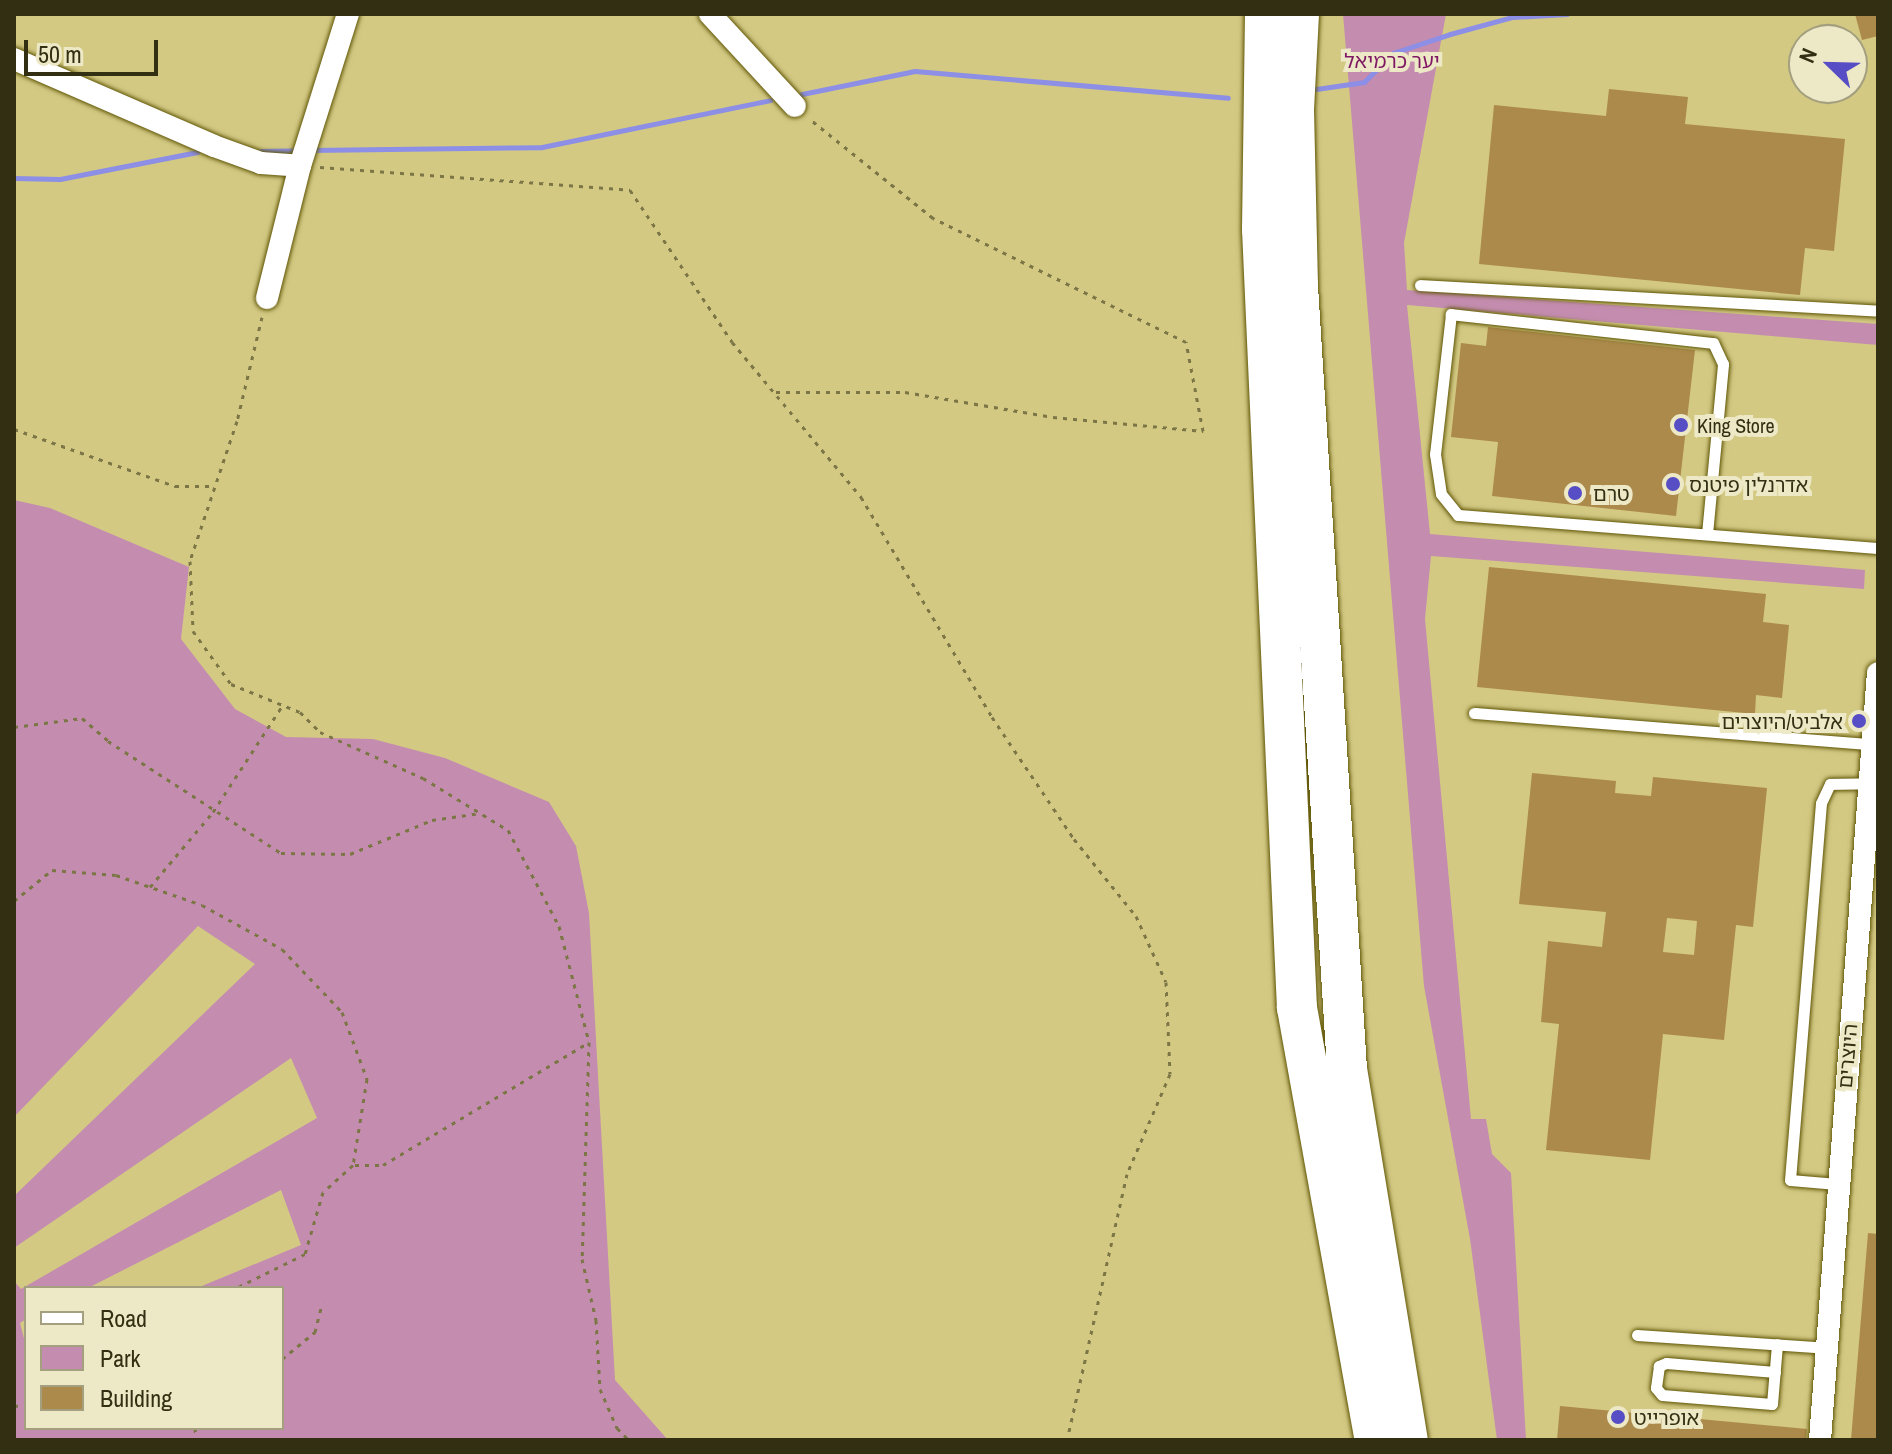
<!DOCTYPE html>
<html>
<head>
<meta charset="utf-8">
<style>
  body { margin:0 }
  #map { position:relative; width:1892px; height:1454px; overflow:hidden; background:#d3c983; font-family:"Archivo Narrow","Noto Sans Hebrew",sans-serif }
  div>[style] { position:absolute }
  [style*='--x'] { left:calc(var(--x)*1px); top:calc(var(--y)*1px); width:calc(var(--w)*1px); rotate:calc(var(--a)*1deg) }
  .green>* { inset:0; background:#c48db0 }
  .stream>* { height:5px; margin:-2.5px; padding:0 2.5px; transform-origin:2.5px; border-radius:2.5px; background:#8c8fe5 }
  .building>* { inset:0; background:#ac8a4b }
  .path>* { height:3px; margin-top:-1.5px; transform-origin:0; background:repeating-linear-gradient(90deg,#7c7646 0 4px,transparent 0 10px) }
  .roads { filter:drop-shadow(0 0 2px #605606) drop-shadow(0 0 2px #605606) }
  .lane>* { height:11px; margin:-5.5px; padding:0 5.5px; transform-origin:5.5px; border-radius:5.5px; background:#fff }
  .street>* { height:22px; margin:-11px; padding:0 11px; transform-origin:11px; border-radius:11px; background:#fff }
  .highway>* { height:40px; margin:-20px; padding:0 20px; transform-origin:20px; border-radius:20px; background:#fff }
  .dots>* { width:22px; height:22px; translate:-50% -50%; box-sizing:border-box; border:4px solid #ede9c7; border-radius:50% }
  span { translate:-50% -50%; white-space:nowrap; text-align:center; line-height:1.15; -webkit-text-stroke:8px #ede9c7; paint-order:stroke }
  .park-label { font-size:20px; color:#7f1863 }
  .poi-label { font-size:20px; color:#332f12 }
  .left { translate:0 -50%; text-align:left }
  .right { translate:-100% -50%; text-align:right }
  .street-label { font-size:20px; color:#332f12 }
  .frame { position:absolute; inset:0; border:16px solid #332f12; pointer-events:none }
  .legend { position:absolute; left:24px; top:1286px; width:260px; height:144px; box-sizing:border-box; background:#ede9c7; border:2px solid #a39f7f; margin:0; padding:10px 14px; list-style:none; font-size:24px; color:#332f12 }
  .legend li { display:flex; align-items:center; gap:16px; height:40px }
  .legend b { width:40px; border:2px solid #a39f7f }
  .north { position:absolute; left:1788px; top:24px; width:80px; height:80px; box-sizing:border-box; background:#ede9c7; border:2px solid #a39f7f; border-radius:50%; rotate:293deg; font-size:22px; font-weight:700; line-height:32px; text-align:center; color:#332f12 }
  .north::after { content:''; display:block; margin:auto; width:28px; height:36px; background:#574dc4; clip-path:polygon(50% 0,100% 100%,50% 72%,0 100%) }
  .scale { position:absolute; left:24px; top:40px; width:134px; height:36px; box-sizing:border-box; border:4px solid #332f12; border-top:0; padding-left:10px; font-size:24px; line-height:28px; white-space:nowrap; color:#332f12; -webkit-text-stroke:6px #ede9c7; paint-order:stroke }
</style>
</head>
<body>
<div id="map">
  <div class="green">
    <div style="clip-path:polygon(1343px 14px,1446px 14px,1404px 243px,1407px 290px,1878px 324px,1878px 345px,1407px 305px,1430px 534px,1865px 570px,1864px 589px,1431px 556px,1425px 619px,1471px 1119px,1486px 1119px,1492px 1154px,1511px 1173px,1526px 1440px,1497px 1440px,1470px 1239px,1424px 986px)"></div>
    <div style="clip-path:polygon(evenodd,14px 500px,50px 508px,189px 567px,181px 639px,235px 709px,286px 737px,373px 739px,445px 758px,549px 802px,576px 846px,589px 913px,615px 1380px,668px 1440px,14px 1440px,14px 1281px,21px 1289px,317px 1118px,291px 1058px,14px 1248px,14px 1196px,255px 964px,198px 926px,14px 1117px,14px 500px,281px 1190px,301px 1245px,197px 1288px,282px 1288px,282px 1428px,26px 1428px,26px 1346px,20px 1323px,26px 1319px,26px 1288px,88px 1288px,281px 1190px)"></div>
  </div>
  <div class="stream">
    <div style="--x:1316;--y:89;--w:49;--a:-8.3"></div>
    <div style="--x:1364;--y:82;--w:41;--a:-45"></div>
    <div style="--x:1393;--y:53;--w:60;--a:-18.4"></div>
    <div style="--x:1450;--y:34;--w:64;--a:-15.3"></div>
    <div style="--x:1512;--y:17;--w:55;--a:-3.1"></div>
    <div style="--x:802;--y:94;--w:115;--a:-11.5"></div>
    <div style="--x:915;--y:71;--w:314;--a:4.9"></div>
    <div style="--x:310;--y:150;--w:232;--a:-0.7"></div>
    <div style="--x:542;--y:147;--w:233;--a:-11.6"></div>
    <div style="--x:261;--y:151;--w:39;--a:-1"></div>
    <div style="--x:14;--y:178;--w:46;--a:1.2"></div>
    <div style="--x:60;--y:179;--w:140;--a:-11.1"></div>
  </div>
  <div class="building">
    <div style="clip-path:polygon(1855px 14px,1878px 14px,1878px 36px,1862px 40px)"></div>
    <div style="clip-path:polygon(1609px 89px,1688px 97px,1685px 124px,1845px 139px,1834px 251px,1805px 248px,1800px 295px,1479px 264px,1494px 105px,1606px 116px)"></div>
    <div style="clip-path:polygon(1488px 327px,1695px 350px,1676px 516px,1492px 496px,1498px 442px,1451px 437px,1461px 343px,1486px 346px)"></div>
    <div style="clip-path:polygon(1489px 567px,1766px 594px,1763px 622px,1789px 625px,1782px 698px,1756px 695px,1755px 714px,1477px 687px)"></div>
    <div style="clip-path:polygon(evenodd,1532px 773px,1616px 781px,1615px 793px,1651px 796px,1653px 777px,1767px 788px,1753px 927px,1736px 925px,1724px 1040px,1663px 1034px,1650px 1160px,1546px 1150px,1559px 1024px,1541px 1022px,1548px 941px,1602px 947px,1606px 912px,1519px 904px,1532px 773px,1667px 918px,1697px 921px,1694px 955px,1663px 952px,1667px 918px)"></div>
    <div style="clip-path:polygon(1868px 1233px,1878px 1234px,1878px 1440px,1851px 1440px)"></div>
    <div style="clip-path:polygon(1560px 1406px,1807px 1429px,1806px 1440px,1557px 1440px)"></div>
  </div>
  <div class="path">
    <div style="--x:320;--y:167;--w:311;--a:4.2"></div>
    <div style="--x:630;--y:190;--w:183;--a:56.1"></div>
    <div style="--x:732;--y:342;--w:202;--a:50.2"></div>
    <div style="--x:861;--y:497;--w:256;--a:59.2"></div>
    <div style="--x:992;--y:717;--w:147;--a:56.1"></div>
    <div style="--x:1074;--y:839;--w:99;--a:51.2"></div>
    <div style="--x:1136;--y:916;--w:72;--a:65.6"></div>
    <div style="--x:1166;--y:982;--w:92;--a:87.5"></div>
    <div style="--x:1170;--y:1074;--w:109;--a:113.3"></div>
    <div style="--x:1127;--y:1174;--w:273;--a:102.7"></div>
    <div style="--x:262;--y:317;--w:107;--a:103.5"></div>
    <div style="--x:237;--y:421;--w:148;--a:108.6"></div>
    <div style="--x:190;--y:561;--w:70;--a:87.5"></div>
    <div style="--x:193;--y:631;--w:65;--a:54.4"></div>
    <div style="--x:231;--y:684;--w:74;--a:22.1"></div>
    <div style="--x:300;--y:712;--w:28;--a:45"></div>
    <div style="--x:320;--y:732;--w:113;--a:24.1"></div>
    <div style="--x:423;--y:778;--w:100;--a:31.5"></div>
    <div style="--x:508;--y:830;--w:109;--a:62"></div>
    <div style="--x:559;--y:926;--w:120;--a:75.5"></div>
    <div style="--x:776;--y:392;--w:129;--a:0"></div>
    <div style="--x:905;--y:392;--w:150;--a:9.6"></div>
    <div style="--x:1053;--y:417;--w:151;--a:5.3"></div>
    <div style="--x:1203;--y:431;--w:91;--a:-100.8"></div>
    <div style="--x:1186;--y:342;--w:282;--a:-153.9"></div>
    <div style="--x:933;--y:218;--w:158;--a:-141.2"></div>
    <div style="--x:14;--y:429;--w:171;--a:19.5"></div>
    <div style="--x:175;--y:486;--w:40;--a:0"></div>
    <div style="--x:14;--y:727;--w:69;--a:-7.5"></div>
    <div style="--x:82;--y:718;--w:35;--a:41"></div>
    <div style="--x:108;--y:741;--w:206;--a:32.9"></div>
    <div style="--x:281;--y:853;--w:69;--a:0.8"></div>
    <div style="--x:350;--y:854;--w:89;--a:-22.5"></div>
    <div style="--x:432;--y:820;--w:49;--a:-8.1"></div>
    <div style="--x:150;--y:887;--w:98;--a:-50"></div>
    <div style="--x:213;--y:812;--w:126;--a:-56.9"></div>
    <div style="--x:14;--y:901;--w:49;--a:-39.2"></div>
    <div style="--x:52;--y:870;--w:64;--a:4.5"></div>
    <div style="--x:116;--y:875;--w:91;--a:19.2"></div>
    <div style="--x:202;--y:905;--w:91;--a:28.8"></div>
    <div style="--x:282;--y:949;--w:87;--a:46.4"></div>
    <div style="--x:342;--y:1012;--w:72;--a:69.5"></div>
    <div style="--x:367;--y:1079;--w:87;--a:99.2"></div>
    <div style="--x:353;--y:1165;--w:40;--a:138"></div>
    <div style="--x:323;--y:1192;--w:65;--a:106.2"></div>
    <div style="--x:305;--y:1254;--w:77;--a:153.8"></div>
    <div style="--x:355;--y:1165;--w:28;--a:0"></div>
    <div style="--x:383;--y:1165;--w:240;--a:-30.8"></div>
    <div style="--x:589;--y:1042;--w:217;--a:91.8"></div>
    <div style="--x:582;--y:1259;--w:63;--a:77.1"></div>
    <div style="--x:596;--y:1320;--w:69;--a:86.7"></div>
    <div style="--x:600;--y:1389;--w:43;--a:66.4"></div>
    <div style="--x:617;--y:1428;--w:17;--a:45"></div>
    <div style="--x:282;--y:1359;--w:43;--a:-39.3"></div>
    <div style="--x:315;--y:1332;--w:30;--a:-76"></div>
    <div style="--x:14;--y:1406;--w:12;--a:-5"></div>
    <div style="--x:195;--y:1428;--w:12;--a:85"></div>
  </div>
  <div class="roads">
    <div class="lane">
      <div style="--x:1420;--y:285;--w:459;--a:3.2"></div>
      <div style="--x:1707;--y:534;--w:171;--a:-84.6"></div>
      <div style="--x:1723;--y:364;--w:23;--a:-115"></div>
      <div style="--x:1713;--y:343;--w:264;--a:-173.7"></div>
      <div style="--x:1451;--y:314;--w:141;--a:96.5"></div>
      <div style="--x:1435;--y:454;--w:40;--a:81.5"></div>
      <div style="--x:1441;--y:494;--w:27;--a:51"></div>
      <div style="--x:1458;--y:515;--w:421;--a:4.5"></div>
      <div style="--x:1474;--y:713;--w:399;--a:4.5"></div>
      <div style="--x:1837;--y:1184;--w:47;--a:-175.1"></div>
      <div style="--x:1790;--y:1180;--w:378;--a:-85.3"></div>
      <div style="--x:1821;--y:803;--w:21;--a:-65"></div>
      <div style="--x:1830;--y:784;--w:39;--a:-1"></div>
      <div style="--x:1637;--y:1335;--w:189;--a:3.9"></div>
      <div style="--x:1775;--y:1372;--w:109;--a:-175.3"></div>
      <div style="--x:1666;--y:1363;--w:8;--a:157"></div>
      <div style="--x:1659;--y:1366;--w:22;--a:98"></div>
      <div style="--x:1656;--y:1388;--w:9;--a:49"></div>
      <div style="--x:1662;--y:1395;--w:110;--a:4.7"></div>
      <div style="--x:1772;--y:1404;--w:60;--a:-85.2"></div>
    </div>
    <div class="street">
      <div style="--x:710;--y:14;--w:125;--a:47.3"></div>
      <div style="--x:14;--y:59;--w:218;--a:23.5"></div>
      <div style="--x:214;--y:146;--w:50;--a:19.9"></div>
      <div style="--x:261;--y:163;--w:39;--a:4"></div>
      <div style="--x:267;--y:298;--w:136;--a:-76"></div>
      <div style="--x:300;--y:166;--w:159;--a:-72.5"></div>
      <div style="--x:1820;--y:1440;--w:769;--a:-85.68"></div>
    </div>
    <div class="highway">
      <div style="--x:1265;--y:14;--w:215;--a:90.8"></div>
      <div style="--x:1262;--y:229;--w:780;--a:87.43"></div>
      <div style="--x:1297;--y:1008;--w:439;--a:79.8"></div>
      <div style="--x:1299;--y:14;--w:96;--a:93"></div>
      <div style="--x:1294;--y:110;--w:176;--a:88.7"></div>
      <div style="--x:1298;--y:286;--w:785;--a:86.42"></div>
      <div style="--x:1347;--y:1069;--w:376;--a:80.7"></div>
    </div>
  </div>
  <div class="dots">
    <div style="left:1681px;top:425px;background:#574dc4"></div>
    <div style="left:1673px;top:484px;background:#574dc4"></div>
    <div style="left:1575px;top:493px;background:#574dc4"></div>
    <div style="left:1859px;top:721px;background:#574dc4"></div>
    <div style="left:1618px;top:1417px;background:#574dc4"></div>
  </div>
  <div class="park-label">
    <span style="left:1392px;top:60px">יער כרמיאל</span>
  </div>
  <div class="poi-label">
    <span class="left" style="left:1697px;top:425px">King Store</span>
    <span class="left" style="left:1689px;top:484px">אדרנלין פיטנס</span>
    <span class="left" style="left:1593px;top:493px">טרם</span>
    <span class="right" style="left:1843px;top:721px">אלביט/היוצרים</span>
    <span class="left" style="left:1634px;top:1417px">אופרייט</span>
  </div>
  <div class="street-label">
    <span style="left:1847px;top:1056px;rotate:-85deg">היוצרים</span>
  </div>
  <div class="frame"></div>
  <ul class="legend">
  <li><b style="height:10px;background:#fff"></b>Road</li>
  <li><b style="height:22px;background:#c48db0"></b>Park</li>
  <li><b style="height:22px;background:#ac8a4b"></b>Building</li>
  </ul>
  <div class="north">N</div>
  <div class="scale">50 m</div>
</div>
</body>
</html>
